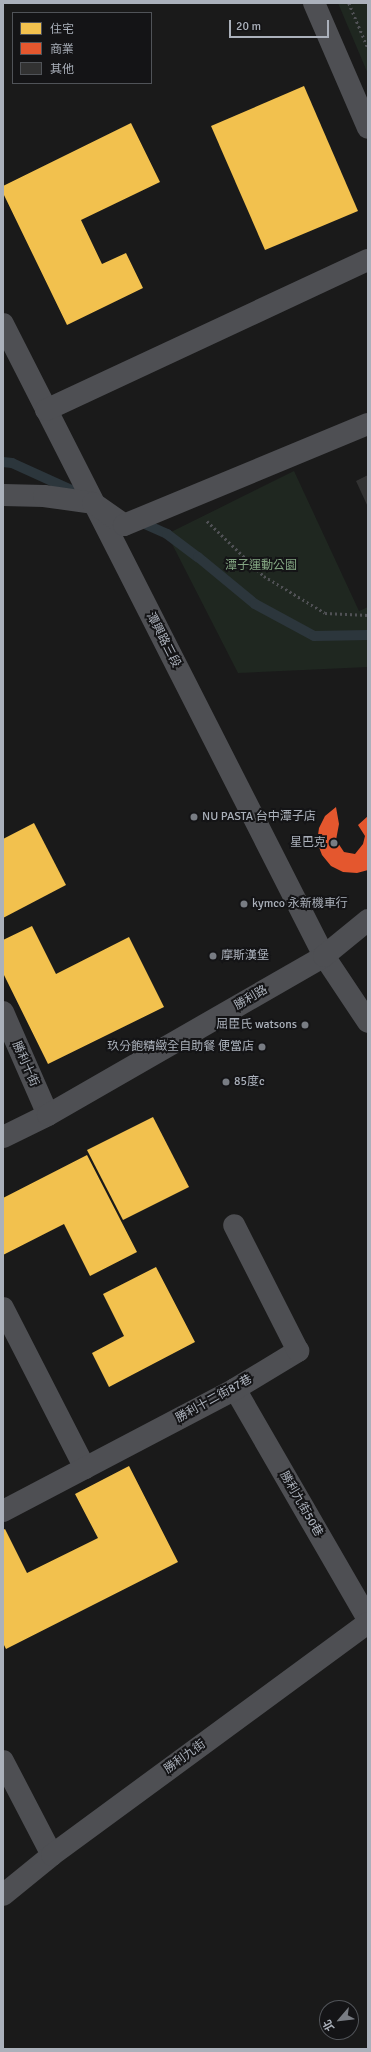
<!DOCTYPE html>
<html>
<head>
<meta charset="utf-8">
<style>
  body { margin:0 }
  #map { position:relative; width:371px; height:2052px; overflow:hidden; background:#1a1a1a; font-family:Signika,"Noto Sans TC",sans-serif }
  div>[style] { position:absolute }
  [style*='--x'] { left:calc(var(--x)*1px); top:calc(var(--y)*1px); width:calc(var(--w)*1px); rotate:calc(var(--a)*1deg) }
  .green>* { inset:0; background:#1f2720 }
  .homes>* { inset:0; background:#f2c14e }
  .shops>* { inset:0; background:#e4572e }
  .stream>* { height:10px; margin:-5px; padding:0 5px; transform-origin:5px; border-radius:5px; background:#2c363c }
  .building>* { inset:0; background:#323232 }
  .path>* { height:2.5px; margin-top:-1.25px; transform-origin:0; background:repeating-linear-gradient(90deg,#505155 0 2px,transparent 0 5px) }
  .minor>* { height:22px; margin:-11px; padding:0 11px; transform-origin:11px; border-radius:11px; background:#4e4f53 }
  .dots>* { width:11px; height:11px; translate:-50% -50%; box-sizing:border-box; border:2px solid #141416; border-radius:50% }
  span { translate:-50% -50%; white-space:nowrap; text-align:center; line-height:1.15; -webkit-text-stroke:4px #141416; paint-order:stroke }
  .park-label { font-size:12px; color:#83a582 }
  .street-label { font-size:12px; color:#abb1bb }
  .poi-label { font-size:12px; color:#abb1bb }
  .left { translate:0 -50%; text-align:left }
  .right { translate:-100% -50%; text-align:right }
  .frame { position:absolute; inset:0; border:4px solid #abb1bb; pointer-events:none }
  .legend { position:absolute; left:12px; top:12px; width:140px; height:72px; box-sizing:border-box; background:#141416; border:1px solid #505358; margin:0; padding:5px 7px; list-style:none; font-size:12px; color:#abb1bb }
  .legend li { display:flex; align-items:center; gap:8px; height:20px }
  .legend b { width:20px; border:1px solid #505358 }
  .north { position:absolute; left:319px; top:2000px; width:40px; height:40px; box-sizing:border-box; background:#141416; border:1px solid #505358; border-radius:50%; rotate:242deg; font-size:11px; font-weight:700; line-height:16px; text-align:center; color:#abb1bb }
  .north::after { content:''; display:block; margin:auto; width:14px; height:18px; background:#787c83; clip-path:polygon(50% 0,100% 100%,50% 72%,0 100%) }
  .scale { position:absolute; left:229px; top:20px; width:100px; height:18px; box-sizing:border-box; border:2px solid #abb1bb; border-top:0; padding-left:5px; font-size:12px; line-height:14px; white-space:nowrap; color:#abb1bb; -webkit-text-stroke:3px #141416; paint-order:stroke }
</style>
</head>
<body>
<div id="map">
  <div class="green">
    <div style="clip-path:polygon(338px 3px,368px 3px,368px 74px)"></div>
    <div style="clip-path:polygon(294px 471px,359px 611px,368px 607px,368px 667px,238px 673px,167px 534px)"></div>
  </div>
  <div class="homes">
    <div style="clip-path:polygon(304px 86px,358px 211px,265px 250px,211px 126px)"></div>
    <div style="clip-path:polygon(131px 123px,160px 182px,81px 220px,102px 264px,126px 253px,143px 288px,67px 325px,3px 193px,3px 186px)"></div>
    <div style="clip-path:polygon(34px 823px,66px 885px,3px 918px,3px 839px)"></div>
    <div style="clip-path:polygon(32px 926px,56px 974px,129px 937px,164px 1007px,48px 1064px,3px 973px,3px 940px)"></div>
    <div style="clip-path:polygon(153px 1117px,189px 1187px,123px 1220px,87px 1150px)"></div>
    <div style="clip-path:polygon(87px 1155px,137px 1252px,90px 1276px,64px 1224px,3px 1255px,3px 1198px)"></div>
    <div style="clip-path:polygon(156px 1267px,195px 1342px,109px 1387px,92px 1353px,124px 1336px,103px 1294px)"></div>
    <div style="clip-path:polygon(129px 1466px,178px 1562px,6px 1649px,3px 1643px,3px 1530px,5px 1529px,27px 1573px,98px 1538px,75px 1494px)"></div>
  </div>
  <div class="shops">
    <div style="clip-path:polygon(336px 807px,339px 824px,336px 840px,344px 852px,355px 854px,363px 844px,365px 836px,358px 825px,368px 816px,368px 870px,357px 873px,343px 872px,331px 866px,322px 855px,317px 842px,319px 828px,325px 816px)"></div>
  </div>
  <div class="stream">
    <div style="--x:3;--y:462;--w:9;--a:6"></div>
    <div style="--x:12;--y:463;--w:72;--a:24.4"></div>
    <div style="--x:138;--y:521;--w:32;--a:24"></div>
    <div style="--x:167;--y:534;--w:39;--a:37"></div>
    <div style="--x:198;--y:557;--w:74;--a:39.5"></div>
    <div style="--x:255;--y:604;--w:67;--a:28.5"></div>
    <div style="--x:314;--y:636;--w:54;--a:-1.1"></div>
  </div>
  <div class="building">
    <div style="clip-path:polygon(368px 475px,368px 507px,356px 481px)"></div>
  </div>
  <div class="path">
    <div style="--x:349;--y:3;--w:49;--a:67.1"></div>
    <div style="--x:207;--y:521;--w:79;--a:44"></div>
    <div style="--x:264;--y:576;--w:71;--a:31.2"></div>
    <div style="--x:325;--y:613;--w:43;--a:2.7"></div>
  </div>
  <div class="minor">
    <div style="--x:314;--y:3;--w:136;--a:66.6"></div>
    <div style="--x:3;--y:324;--w:709;--a:63.07"></div>
    <div style="--x:324;--y:956;--w:79;--a:56.3"></div>
    <div style="--x:46;--y:410;--w:355;--a:-25"></div>
    <div style="--x:3;--y:495;--w:41;--a:1.4"></div>
    <div style="--x:44;--y:496;--w:49;--a:8.1"></div>
    <div style="--x:93;--y:503;--w:38;--a:35"></div>
    <div style="--x:124;--y:525;--w:264;--a:-22.5"></div>
    <div style="--x:3;--y:1012;--w:112;--a:66.4"></div>
    <div style="--x:3;--y:1137;--w:50;--a:-26.1"></div>
    <div style="--x:48;--y:1115;--w:319;--a:-29.9"></div>
    <div style="--x:324;--y:956;--w:57;--a:-39.3"></div>
    <div style="--x:3;--y:1308;--w:180;--a:62.9"></div>
    <div style="--x:235;--y:1389;--w:266;--a:60"></div>
    <div style="--x:3;--y:1511;--w:262;--a:-27.7"></div>
    <div style="--x:235;--y:1389;--w:74;--a:-31.1"></div>
    <div style="--x:298;--y:1351;--w:141;--a:-116.9"></div>
    <div style="--x:3;--y:1761;--w:106;--a:62.5"></div>
    <div style="--x:3;--y:1895;--w:63;--a:-39.2"></div>
    <div style="--x:52;--y:1855;--w:392;--a:-36.3"></div>
  </div>
  <div class="dots">
    <div style="left:194px;top:817px;background:#787c83"></div>
    <div style="left:334px;top:843px;background:#787c83"></div>
    <div style="left:244px;top:904px;background:#787c83"></div>
    <div style="left:213px;top:956px;background:#787c83"></div>
    <div style="left:305px;top:1025px;background:#787c83"></div>
    <div style="left:262px;top:1047px;background:#787c83"></div>
    <div style="left:226px;top:1082px;background:#787c83"></div>
  </div>
  <div class="park-label">
    <span style="left:261px;top:566px">潭子運動公園</span>
  </div>
  <div class="street-label">
    <span style="left:163px;top:640px;rotate:63deg">潭興路三段</span>
    <span style="left:251px;top:998px;rotate:-30deg">勝利路</span>
    <span style="left:25px;top:1064px;rotate:66deg">勝利十街</span>
    <span style="left:214px;top:1399px;rotate:-29deg">勝利十二街87巷</span>
    <span style="left:301px;top:1504px;rotate:60deg">勝利九街50巷</span>
    <span style="left:185px;top:1757px;rotate:-36deg">勝利九街</span>
  </div>
  <div class="poi-label">
    <span class="left" style="left:202px;top:817px">NU PASTA 台中潭子店</span>
    <span class="right" style="left:326px;top:843px">星巴克</span>
    <span class="left" style="left:252px;top:904px">kymco 永新機車行</span>
    <span class="left" style="left:221px;top:956px">摩斯漢堡</span>
    <span class="right" style="left:297px;top:1025px">屈臣氏 watsons</span>
    <span class="right" style="left:254px;top:1047px">玖分飽精緻全自助餐 便當店</span>
    <span class="left" style="left:234px;top:1082px">85度c</span>
  </div>
  <div class="frame"></div>
  <ul class="legend">
  <li><b style="height:11px;background:#f2c14e"></b>住宅</li>
  <li><b style="height:11px;background:#e4572e"></b>商業</li>
  <li><b style="height:11px;background:#323232"></b>其他</li>
  </ul>
  <div class="north">北</div>
  <div class="scale">20 m</div>
</div>
</body>
</html>
